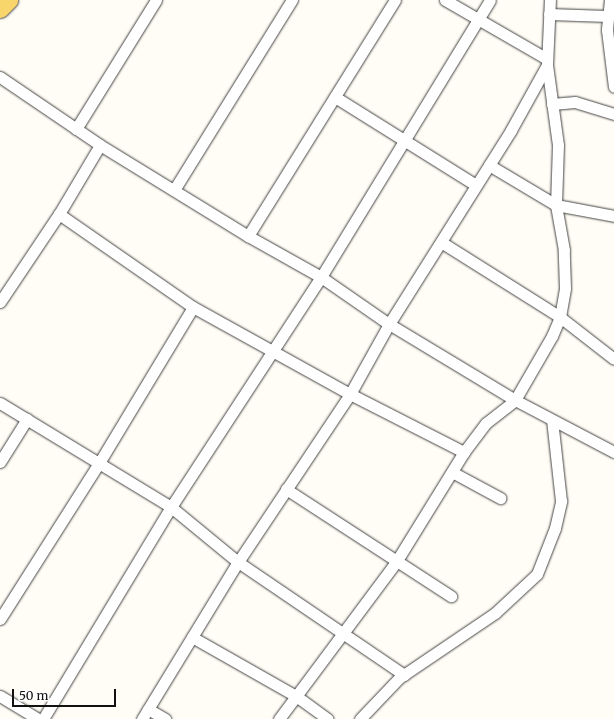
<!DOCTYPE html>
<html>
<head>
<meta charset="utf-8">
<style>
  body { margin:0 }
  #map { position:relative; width:614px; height:719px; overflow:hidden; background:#fffdf5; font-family:Merriweather,serif }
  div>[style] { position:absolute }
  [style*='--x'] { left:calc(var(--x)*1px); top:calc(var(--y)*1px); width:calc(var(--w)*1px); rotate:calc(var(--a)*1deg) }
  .roads { filter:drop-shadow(0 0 1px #444) drop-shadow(0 0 1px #444) }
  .street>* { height:11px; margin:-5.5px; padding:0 5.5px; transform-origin:5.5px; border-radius:5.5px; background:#fff }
  .primary>* { height:17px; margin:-8.5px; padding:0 8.5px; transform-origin:8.5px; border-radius:8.5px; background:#f9d66b }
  span { translate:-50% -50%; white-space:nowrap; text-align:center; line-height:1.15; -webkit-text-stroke:4px #fff; paint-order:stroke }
  .scale { position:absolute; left:12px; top:689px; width:104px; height:18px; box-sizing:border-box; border:2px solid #111; border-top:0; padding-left:5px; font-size:12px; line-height:14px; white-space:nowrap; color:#111; -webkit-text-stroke:3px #fff; paint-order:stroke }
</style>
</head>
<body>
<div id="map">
  <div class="roads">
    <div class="street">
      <div style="--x:445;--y:0;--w:118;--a:30"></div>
      <div style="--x:610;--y:0;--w:30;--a:96"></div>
      <div style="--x:607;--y:30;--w:57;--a:83"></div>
      <div style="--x:549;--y:14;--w:58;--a:2"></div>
      <div style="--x:0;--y:77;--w:121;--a:34.2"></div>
      <div style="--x:335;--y:97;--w:166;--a:32"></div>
      <div style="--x:552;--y:104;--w:23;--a:-5"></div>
      <div style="--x:575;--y:102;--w:41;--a:17.1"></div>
      <div style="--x:76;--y:129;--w:152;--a:-58.2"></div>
      <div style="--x:489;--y:165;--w:78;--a:30.8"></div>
      <div style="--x:556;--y:205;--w:59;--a:10.7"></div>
      <div style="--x:174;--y:190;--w:224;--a:-58.2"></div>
      <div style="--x:59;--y:214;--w:163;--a:34.8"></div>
      <div style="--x:193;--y:307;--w:179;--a:29"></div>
      <div style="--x:350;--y:394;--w:128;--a:27"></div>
      <div style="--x:248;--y:236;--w:278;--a:-58.1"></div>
      <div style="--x:441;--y:242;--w:141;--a:32.2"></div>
      <div style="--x:560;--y:317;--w:68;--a:37.9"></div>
      <div style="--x:0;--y:302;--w:106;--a:-56.2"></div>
      <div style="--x:59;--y:214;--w:80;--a:-59.3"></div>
      <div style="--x:100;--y:145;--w:174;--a:31.6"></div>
      <div style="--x:248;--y:236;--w:84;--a:29.3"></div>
      <div style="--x:321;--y:277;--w:83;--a:34.7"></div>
      <div style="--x:389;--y:324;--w:147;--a:31.1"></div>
      <div style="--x:515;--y:400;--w:112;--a:27.7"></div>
      <div style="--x:0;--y:403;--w:200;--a:31.3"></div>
      <div style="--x:171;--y:507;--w:87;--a:39.4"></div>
      <div style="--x:238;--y:562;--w:201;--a:34.2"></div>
      <div style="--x:0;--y:462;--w:51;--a:-57.9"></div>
      <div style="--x:452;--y:472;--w:55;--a:28.4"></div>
      <div style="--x:286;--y:489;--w:197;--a:33"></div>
      <div style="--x:0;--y:619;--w:185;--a:-57.6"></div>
      <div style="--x:99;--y:463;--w:182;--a:-58.9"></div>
      <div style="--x:192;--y:637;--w:120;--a:29.6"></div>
      <div style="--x:296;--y:696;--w:39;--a:36"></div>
      <div style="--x:0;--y:696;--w:44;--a:31.2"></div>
      <div style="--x:148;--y:709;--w:20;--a:30"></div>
      <div style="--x:43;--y:719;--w:248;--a:-58.9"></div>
      <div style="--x:171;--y:507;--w:275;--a:-56.9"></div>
      <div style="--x:321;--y:277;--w:324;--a:-58.6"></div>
      <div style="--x:142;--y:719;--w:184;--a:-58.6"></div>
      <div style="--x:238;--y:562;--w:202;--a:-56.3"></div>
      <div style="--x:350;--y:394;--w:80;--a:-60.9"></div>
      <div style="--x:389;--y:324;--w:229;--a:-57.8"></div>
      <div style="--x:511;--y:130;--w:74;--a:-61"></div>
      <div style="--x:279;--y:719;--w:196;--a:-53.3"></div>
      <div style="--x:396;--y:562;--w:129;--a:-58.3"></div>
      <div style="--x:464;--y:452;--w:36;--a:-53"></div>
      <div style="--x:486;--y:423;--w:37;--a:-38"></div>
      <div style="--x:515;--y:400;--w:74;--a:-60"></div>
      <div style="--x:552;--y:336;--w:21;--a:-67"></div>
      <div style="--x:560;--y:317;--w:29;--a:-80"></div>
      <div style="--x:565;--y:288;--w:38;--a:-92"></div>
      <div style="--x:564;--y:250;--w:46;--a:-100.1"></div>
      <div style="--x:556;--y:205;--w:60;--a:-88.1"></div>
      <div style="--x:558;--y:145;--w:81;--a:-97.8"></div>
      <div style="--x:547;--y:65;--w:65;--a:-87.4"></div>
      <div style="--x:360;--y:719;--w:57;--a:-46.4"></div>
      <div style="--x:399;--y:678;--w:116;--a:-34.1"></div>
      <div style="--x:495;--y:613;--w:57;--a:-42.9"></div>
      <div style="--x:537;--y:574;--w:49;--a:-68.6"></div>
      <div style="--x:555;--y:528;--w:28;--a:-77"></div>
      <div style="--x:561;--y:501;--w:81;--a:-96.3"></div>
    </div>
    <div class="primary">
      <div style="--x:0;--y:9;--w:13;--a:-45"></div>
    </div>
  </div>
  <div class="scale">50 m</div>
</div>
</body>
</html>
